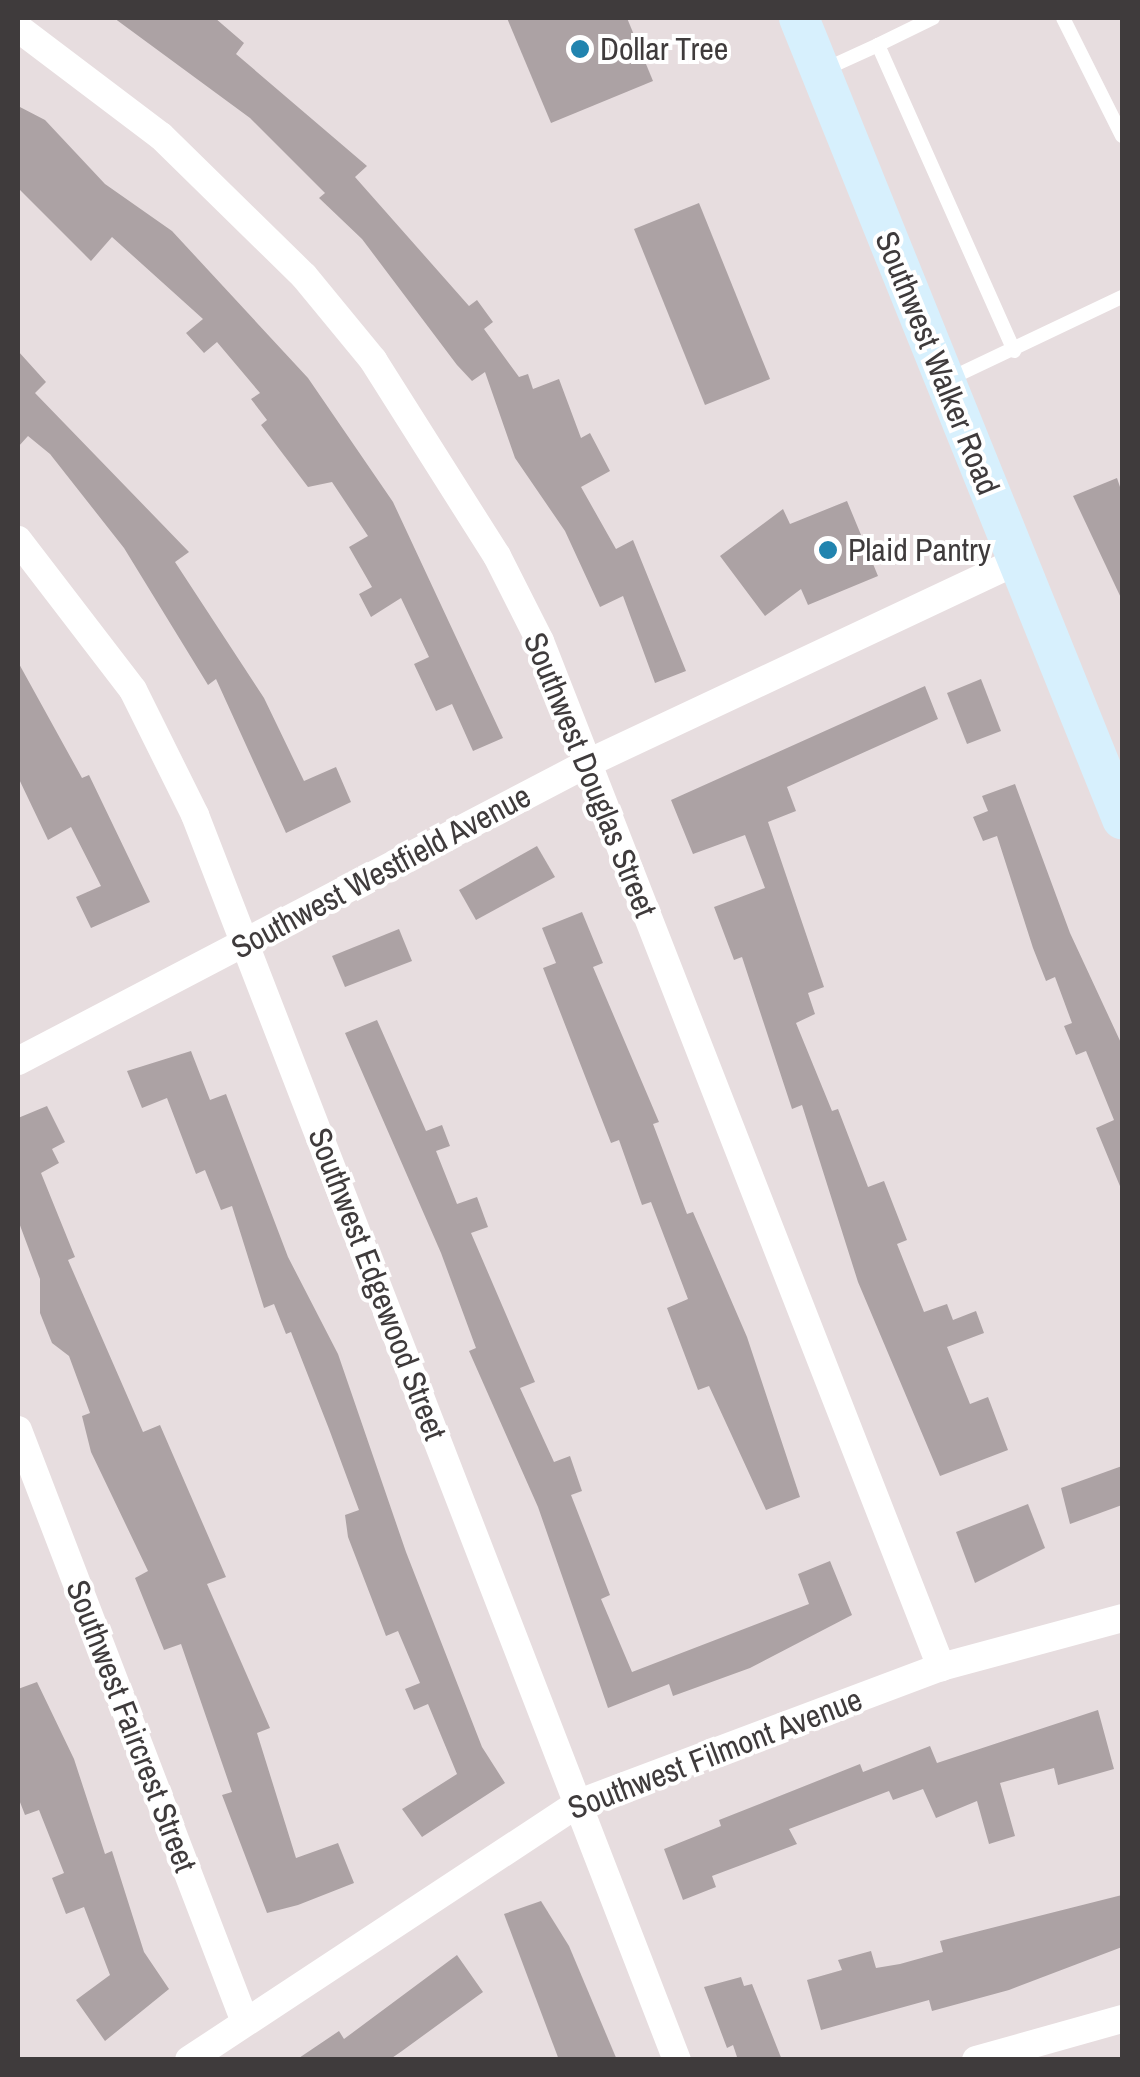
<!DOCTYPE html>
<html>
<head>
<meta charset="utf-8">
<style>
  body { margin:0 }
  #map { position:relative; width:1140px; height:2077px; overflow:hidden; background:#e7dddf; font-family:"Archivo Narrow",sans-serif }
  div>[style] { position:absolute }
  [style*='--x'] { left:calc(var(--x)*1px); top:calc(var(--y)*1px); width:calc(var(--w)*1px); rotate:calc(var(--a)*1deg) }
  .building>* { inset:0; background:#aca2a4 }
  .lane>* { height:14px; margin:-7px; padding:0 7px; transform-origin:7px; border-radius:7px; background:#fff }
  .street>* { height:28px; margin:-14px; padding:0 14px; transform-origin:14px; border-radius:14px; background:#fff }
  .secondary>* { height:40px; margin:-20px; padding:0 20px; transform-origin:20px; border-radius:20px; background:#d7f0fd }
  .dots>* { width:28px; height:28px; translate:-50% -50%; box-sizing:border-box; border:5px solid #fff; border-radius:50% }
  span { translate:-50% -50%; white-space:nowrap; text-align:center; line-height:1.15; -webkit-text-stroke:8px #fff; paint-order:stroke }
  .poi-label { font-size:32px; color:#3f3b3c }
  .left { translate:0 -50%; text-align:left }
  .street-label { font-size:32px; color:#3f3b3c }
  .frame { position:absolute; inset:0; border:20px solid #3f3b3c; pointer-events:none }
</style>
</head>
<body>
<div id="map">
  <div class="building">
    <div style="clip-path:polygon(114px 18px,215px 18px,244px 43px,236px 54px,367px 166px,355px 177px,469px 306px,477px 300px,493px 322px,484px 329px,519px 377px,528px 374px,533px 389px,559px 379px,581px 438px,590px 433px,610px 471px,581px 487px,616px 549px,633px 540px,686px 671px,655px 683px,623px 596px,600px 607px,565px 531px,515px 458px,485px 372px,472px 381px,457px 365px,362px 239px,319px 198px,325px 193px,250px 118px)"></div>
    <div style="clip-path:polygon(507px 18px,627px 18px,653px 81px,551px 123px)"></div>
    <div style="clip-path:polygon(18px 106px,45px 120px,105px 184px,172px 231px,308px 378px,393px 502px,503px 738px,473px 751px,452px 704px,436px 711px,414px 664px,429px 657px,401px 598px,371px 617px,359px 594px,372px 587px,349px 547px,368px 536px,332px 482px,308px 487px,261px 425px,267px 420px,251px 399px,260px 393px,217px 342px,204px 353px,186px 333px,203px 319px,112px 237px,91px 261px,18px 188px)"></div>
    <div style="clip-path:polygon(699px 203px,770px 379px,705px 405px,634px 229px)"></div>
    <div style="clip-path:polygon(18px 351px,46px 382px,35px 393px,189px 552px,175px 562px,264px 698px,304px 781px,336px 767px,351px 802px,286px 833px,216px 679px,208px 685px,124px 548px,50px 454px,28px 436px,18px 447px)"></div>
    <div style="clip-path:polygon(1117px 478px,1122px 493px,1122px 600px,1073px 496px)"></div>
    <div style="clip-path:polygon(847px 501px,878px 576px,808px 605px,801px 589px,765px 616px,720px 556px,783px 509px,790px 524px)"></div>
    <div style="clip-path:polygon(18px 662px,82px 778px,89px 775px,150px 902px,91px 928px,76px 897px,101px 886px,71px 827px,48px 840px,18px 777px)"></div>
    <div style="clip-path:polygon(981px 679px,1001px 731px,967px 744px,947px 693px)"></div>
    <div style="clip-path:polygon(925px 686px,938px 719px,787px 787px,796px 811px,768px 822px,824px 987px,808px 993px,815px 1014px,796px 1023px,832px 1111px,838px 1109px,868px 1187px,884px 1181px,907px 1240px,897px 1244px,924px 1312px,947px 1304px,953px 1320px,976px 1311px,984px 1333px,947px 1347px,970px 1404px,988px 1397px,1008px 1450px,940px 1476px,858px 1282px,802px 1105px,792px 1109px,742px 957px,734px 960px,714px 907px,765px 888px,745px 835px,693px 854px,671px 800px)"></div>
    <div style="clip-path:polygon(1015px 784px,1070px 933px,1122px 1045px,1122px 1191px,1096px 1128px,1114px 1120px,1086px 1051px,1076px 1055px,1064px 1026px,1072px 1023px,1055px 977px,1046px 981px,1033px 948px,997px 836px,983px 841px,973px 817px,988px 811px,982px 796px)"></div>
    <div style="clip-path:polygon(537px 846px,555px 877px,476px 920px,459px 890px)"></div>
    <div style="clip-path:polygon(582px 912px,603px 963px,593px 967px,659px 1122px,653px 1124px,687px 1214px,693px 1212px,747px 1337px,800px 1497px,766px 1510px,709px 1386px,698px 1390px,667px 1308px,688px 1299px,651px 1202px,642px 1205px,619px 1140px,611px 1143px,543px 968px,556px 963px,542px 928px)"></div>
    <div style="clip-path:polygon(399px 929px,412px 961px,345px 987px,332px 956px)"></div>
    <div style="clip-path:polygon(377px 1020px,426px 1131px,442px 1125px,450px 1146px,436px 1151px,457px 1204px,477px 1197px,488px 1227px,471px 1233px,535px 1382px,520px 1388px,554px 1462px,570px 1456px,582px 1491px,571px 1495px,610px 1595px,601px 1599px,632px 1672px,809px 1604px,798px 1574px,830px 1561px,852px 1615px,750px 1668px,673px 1696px,669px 1684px,608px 1708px,538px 1507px,469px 1351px,476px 1348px,441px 1253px,345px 1033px)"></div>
    <div style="clip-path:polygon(191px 1051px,210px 1100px,226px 1094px,288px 1257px,338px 1354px,406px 1552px,482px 1747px,505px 1783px,422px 1837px,402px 1809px,457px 1774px,428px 1704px,414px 1710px,405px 1689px,420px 1683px,398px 1631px,386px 1636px,348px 1537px,345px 1515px,359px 1510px,329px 1429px,291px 1332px,286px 1334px,274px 1304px,264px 1308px,232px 1206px,221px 1210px,205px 1170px,196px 1174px,167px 1098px,142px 1108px,127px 1071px)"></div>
    <div style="clip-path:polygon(47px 1106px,65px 1142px,52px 1149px,59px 1163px,41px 1173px,75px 1257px,68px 1260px,143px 1432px,160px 1425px,226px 1577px,207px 1584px,270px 1728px,257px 1733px,296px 1858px,338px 1843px,354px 1883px,298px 1905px,267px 1913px,222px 1795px,232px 1792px,181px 1644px,164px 1650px,135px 1578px,148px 1571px,91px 1452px,82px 1416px,90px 1413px,69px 1356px,52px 1343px,40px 1313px,40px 1279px,18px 1220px,18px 1118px)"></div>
    <div style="clip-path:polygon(1122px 1466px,1122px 1505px,1070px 1524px,1061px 1488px)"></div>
    <div style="clip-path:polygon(1028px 1504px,1045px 1548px,975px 1583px,956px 1532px)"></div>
    <div style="clip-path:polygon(37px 1682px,74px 1759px,105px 1854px,112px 1851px,144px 1952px,169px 1989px,105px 2041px,76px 2000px,110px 1975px,84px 1907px,66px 1914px,52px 1878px,64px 1873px,39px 1810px,25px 1815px,18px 1797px,18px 1689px)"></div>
    <div style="clip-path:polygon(1098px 1710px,1114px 1769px,1058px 1785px,1054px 1768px,1000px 1783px,1015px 1836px,989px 1844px,977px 1801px,936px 1818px,923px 1789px,893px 1800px,889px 1791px,789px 1829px,797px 1844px,712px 1876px,716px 1887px,683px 1900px,664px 1849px,721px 1826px,719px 1820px,860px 1764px,863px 1772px,930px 1746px,937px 1763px)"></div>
    <div style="clip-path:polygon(1122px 1895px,1122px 1947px,1009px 1990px,932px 2011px,929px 2000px,821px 2030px,807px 1980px,842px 1970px,838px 1960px,871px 1951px,876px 1968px,900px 1964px,943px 1952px,940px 1941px)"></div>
    <div style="clip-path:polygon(541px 1901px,569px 1946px,617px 2060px,559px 2060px,504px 1914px)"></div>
    <div style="clip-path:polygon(457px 1955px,483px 1992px,402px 2051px,389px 2060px,296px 2060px,339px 2031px,344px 2039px)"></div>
    <div style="clip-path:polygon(741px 1977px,744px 1986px,752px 1984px,782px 2060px,738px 2060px,733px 2045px,727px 2048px,704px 1987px)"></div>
  </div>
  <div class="lane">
    <div style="--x:933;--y:18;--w:61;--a:153.9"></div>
    <div style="--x:878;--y:45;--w:335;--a:66"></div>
    <div style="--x:1063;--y:18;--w:132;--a:63.4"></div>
    <div style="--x:821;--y:71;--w:63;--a:-24.5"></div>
    <div style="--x:947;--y:380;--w:194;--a:-25.4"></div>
  </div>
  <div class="street">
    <div style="--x:18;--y:28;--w:179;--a:37.1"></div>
    <div style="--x:161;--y:136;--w:200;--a:44.4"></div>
    <div style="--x:304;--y:276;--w:109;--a:50.6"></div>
    <div style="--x:373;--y:360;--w:232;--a:57.7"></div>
    <div style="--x:497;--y:556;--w:95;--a:63.2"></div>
    <div style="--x:540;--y:641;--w:1102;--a:68.65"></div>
    <div style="--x:18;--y:540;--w:189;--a:52.5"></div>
    <div style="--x:133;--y:690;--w:140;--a:63.6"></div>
    <div style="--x:195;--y:815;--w:1335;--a:68.84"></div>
    <div style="--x:18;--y:1061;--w:641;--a:-27.6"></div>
    <div style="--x:586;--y:764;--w:479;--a:-25.2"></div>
    <div style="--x:18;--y:1430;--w:634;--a:69.02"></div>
    <div style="--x:189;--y:2060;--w:467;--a:-33.4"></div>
    <div style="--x:579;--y:1803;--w:387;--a:-20.6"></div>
    <div style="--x:941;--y:1667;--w:188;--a:-15.1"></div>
    <div style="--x:976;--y:2060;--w:152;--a:-15.7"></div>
  </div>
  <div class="secondary">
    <div style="--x:799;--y:18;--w:864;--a:68.04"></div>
  </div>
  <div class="dots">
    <div style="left:580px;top:49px;background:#2184af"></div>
    <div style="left:828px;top:550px;background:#2184af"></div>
  </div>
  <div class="poi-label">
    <span class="left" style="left:600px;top:49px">Dollar Tree</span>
    <span class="left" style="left:848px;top:550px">Plaid Pantry</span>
  </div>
  <div class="street-label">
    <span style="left:937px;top:363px;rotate:68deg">Southwest Walker Road</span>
    <span style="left:590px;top:775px;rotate:68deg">Southwest Douglas Street</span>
    <span style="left:381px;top:872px;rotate:-28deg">Southwest Westfield Avenue</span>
    <span style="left:377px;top:1284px;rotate:69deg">Southwest Edgewood Street</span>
    <span style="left:131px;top:1726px;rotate:69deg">Southwest Faircrest Street</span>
    <span style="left:715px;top:1754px;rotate:-21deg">Southwest Filmont Avenue</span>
  </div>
  <div class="frame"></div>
</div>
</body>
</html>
